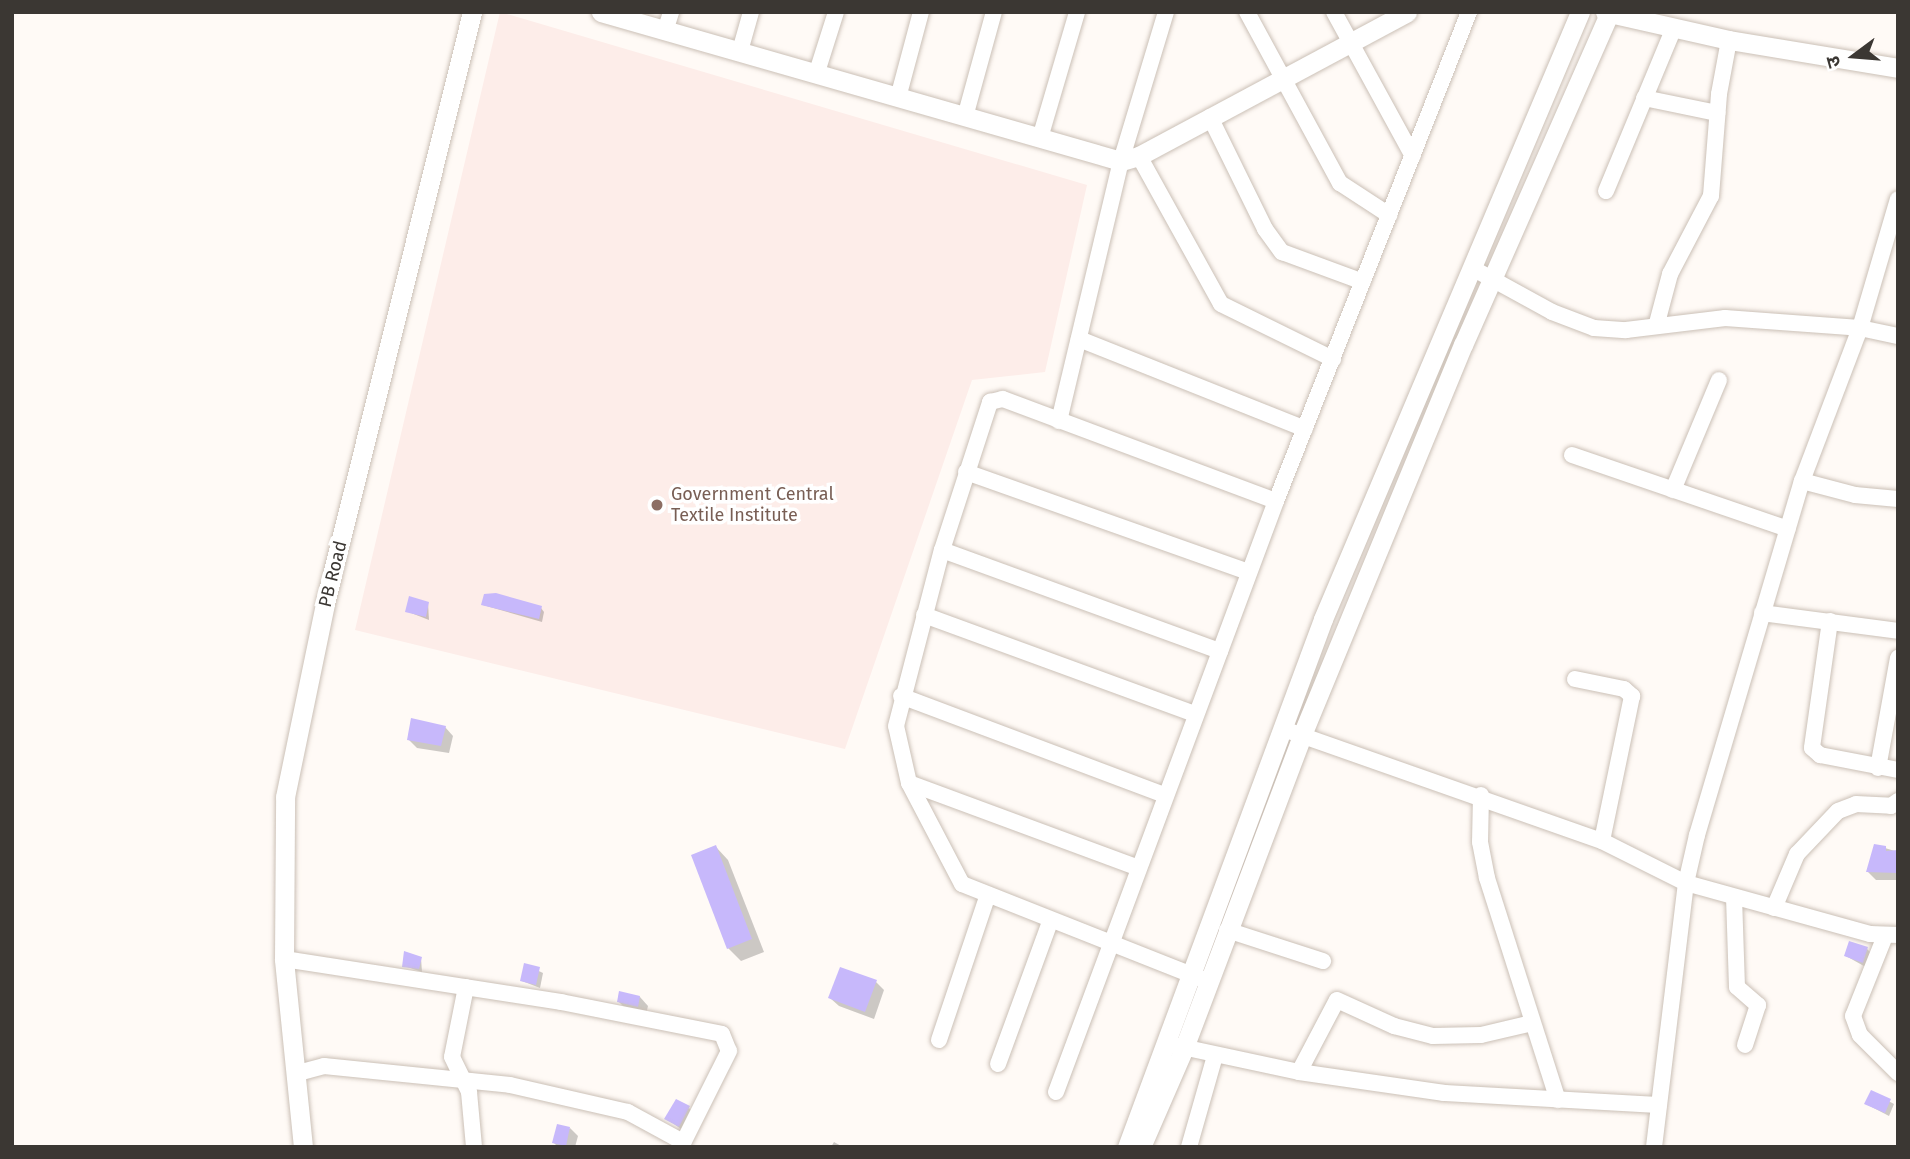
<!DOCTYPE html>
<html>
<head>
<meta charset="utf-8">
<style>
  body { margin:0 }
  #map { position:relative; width:1910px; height:1159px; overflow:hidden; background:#fffaf6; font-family:"Fira Sans","Noto Sans Devanagari",sans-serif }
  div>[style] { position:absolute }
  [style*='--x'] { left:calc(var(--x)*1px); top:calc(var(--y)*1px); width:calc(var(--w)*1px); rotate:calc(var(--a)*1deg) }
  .education>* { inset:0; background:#fdede9 }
  .shadow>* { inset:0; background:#0003 }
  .building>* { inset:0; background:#c7b8fb }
  .roads { filter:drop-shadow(0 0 2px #cbc0b6) drop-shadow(0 0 2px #cbc0b6) }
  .minor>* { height:16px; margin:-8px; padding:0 8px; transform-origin:8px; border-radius:8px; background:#fff }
  .tertiary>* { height:19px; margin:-9.5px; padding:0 9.5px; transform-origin:9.5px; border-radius:9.5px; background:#fff }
  .dots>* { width:19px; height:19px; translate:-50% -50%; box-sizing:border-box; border:4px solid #fff; border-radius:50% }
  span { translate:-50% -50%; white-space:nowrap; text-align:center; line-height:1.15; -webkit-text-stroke:7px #fff; paint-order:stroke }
  .education-label { font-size:18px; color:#785e54 }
  .left { translate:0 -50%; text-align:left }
  .street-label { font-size:18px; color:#3b3733 }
  .frame { position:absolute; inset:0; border:14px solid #3b3733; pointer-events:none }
  .north { position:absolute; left:1819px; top:21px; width:70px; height:70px; -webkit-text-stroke:5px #fff; paint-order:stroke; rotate:254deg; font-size:19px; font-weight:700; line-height:28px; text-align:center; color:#3b3733 }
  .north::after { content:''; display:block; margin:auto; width:24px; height:32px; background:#3b3733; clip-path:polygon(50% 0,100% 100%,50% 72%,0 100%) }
</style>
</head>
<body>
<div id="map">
  <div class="education">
    <div style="clip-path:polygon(500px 12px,1087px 185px,1045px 372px,972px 380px,845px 749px,355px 630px)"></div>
  </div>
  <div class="shadow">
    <div style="clip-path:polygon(428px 603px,429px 620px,406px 611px)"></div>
    <div style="clip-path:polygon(483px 605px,541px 608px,544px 612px,542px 622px)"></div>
    <div style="clip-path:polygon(445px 727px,453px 736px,449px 753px,417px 748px,409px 740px)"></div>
    <div style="clip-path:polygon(716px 847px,728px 860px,764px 952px,741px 961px,728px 948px)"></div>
    <div style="clip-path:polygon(1885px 848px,1898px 852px,1898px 880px,1876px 880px,1868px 872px)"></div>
    <div style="clip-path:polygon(1867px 949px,1875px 957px,1871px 970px,1846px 956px)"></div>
    <div style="clip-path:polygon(421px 958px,422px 972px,404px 966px)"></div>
    <div style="clip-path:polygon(526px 965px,543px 973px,540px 988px,522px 981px)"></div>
    <div style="clip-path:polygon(876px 982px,884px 990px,874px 1019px,839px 1006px,830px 998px)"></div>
    <div style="clip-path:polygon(640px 997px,648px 1006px,646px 1014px,627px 1010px,619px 1002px)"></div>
    <div style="clip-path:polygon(1872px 1092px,1894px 1104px,1889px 1116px,1866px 1104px)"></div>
    <div style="clip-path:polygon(689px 1108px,697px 1116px,688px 1134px,667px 1119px)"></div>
    <div style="clip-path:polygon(570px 1128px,578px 1136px,575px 1147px,558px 1147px,554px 1143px)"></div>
    <div style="clip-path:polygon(834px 1142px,843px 1147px,831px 1147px)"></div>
  </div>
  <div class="building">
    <div style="clip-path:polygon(496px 593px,542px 606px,539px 619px,481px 605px,484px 594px)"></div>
    <div style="clip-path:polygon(409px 596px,429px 602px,426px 617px,405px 612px)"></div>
    <div style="clip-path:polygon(411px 718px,446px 726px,441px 746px,407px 740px)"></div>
    <div style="clip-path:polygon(1874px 844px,1886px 846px,1886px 851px,1898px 850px,1898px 873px,1866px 872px)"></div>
    <div style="clip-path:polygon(716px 845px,752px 939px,727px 949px,691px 855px)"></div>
    <div style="clip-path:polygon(1849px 941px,1868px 947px,1863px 963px,1844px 956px)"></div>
    <div style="clip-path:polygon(404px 951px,422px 957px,419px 969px,402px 967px)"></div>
    <div style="clip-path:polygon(524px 963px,540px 967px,536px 985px,520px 981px)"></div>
    <div style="clip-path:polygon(840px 967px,877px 980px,865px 1012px,828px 998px)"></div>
    <div style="clip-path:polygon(619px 991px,640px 996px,638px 1007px,617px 1002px)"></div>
    <div style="clip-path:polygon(1871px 1090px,1891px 1099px,1885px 1113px,1864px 1104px)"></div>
    <div style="clip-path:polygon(676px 1099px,690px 1106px,679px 1127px,664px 1119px)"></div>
    <div style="clip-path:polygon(557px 1124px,570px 1127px,566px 1146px,552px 1143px)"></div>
  </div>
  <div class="roads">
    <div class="minor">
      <div style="--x:1247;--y:12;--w:195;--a:61.5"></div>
      <div style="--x:1340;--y:183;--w:59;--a:33.1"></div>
      <div style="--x:1334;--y:12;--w:164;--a:61.3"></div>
      <div style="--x:665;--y:31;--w:20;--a:-72"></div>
      <div style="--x:740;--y:51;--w:41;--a:-74.2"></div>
      <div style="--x:817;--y:72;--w:63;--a:-72.4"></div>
      <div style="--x:899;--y:94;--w:85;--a:-75"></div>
      <div style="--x:1644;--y:98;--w:75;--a:11.6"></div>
      <div style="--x:965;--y:117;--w:109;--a:-74.6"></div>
      <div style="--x:1210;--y:117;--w:125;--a:63.8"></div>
      <div style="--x:1265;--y:229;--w:29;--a:54"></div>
      <div style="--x:1282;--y:252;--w:86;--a:20.3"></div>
      <div style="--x:1040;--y:138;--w:131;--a:-73.6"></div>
      <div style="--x:1139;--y:156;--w:169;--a:61"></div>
      <div style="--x:1221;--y:304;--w:125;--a:26.2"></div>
      <div style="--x:1606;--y:191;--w:177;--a:-67.4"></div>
      <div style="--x:1472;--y:268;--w:91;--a:28.8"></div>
      <div style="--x:1552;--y:312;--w:45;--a:20.9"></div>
      <div style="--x:1594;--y:328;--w:32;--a:4"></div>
      <div style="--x:1626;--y:330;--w:100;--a:-6.9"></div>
      <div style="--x:1725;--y:318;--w:135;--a:4.2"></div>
      <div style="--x:1860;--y:328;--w:39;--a:12"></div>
      <div style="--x:1657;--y:323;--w:51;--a:-75.1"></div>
      <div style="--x:1670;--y:274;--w:88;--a:-62.3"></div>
      <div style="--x:1711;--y:196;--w:102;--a:-85.5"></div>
      <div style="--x:1719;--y:94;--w:55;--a:-79.5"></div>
      <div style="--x:1079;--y:339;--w:243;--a:21.7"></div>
      <div style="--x:1059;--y:421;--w:267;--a:-76.6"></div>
      <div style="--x:1121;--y:161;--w:156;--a:-73.2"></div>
      <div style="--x:1572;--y:455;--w:228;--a:18.9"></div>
      <div style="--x:966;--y:472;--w:300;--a:19.5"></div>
      <div style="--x:1802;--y:481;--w:55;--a:14.8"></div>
      <div style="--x:1855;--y:495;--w:43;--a:5.3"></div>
      <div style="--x:1673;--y:490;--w:119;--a:-67.3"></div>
      <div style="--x:942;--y:550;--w:296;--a:20"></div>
      <div style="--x:1762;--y:613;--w:137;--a:7.5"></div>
      <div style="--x:924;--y:615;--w:289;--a:20.1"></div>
      <div style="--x:1830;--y:621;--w:128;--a:98.1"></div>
      <div style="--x:1812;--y:748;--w:11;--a:41"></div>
      <div style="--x:1820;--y:755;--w:79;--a:10.9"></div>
      <div style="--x:1575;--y:679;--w:50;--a:11.5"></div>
      <div style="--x:1624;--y:689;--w:11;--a:41"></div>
      <div style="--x:1632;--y:696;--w:148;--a:101.7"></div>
      <div style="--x:901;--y:696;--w:281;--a:20.6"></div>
      <div style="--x:1292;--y:732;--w:329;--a:19.4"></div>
      <div style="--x:1602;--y:841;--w:94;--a:26.6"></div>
      <div style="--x:1686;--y:883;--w:191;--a:15.5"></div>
      <div style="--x:1870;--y:934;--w:28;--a:2"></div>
      <div style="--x:1878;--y:768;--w:112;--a:-79.7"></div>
      <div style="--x:909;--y:783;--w:245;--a:20.3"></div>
      <div style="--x:1481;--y:795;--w:47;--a:91.2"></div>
      <div style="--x:1480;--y:842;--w:37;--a:79"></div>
      <div style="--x:1487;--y:878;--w:233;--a:72.3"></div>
      <div style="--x:1734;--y:897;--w:90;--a:88.1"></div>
      <div style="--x:1737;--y:987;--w:28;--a:41"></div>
      <div style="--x:1758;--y:1005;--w:42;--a:108"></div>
      <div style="--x:1774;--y:908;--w:59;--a:-66.9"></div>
      <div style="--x:1797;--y:854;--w:59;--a:-46.4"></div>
      <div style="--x:1838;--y:811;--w:19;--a:-21"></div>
      <div style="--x:1856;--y:804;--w:35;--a:3"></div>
      <div style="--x:1891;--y:806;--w:9;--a:-36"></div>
      <div style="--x:1227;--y:930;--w:101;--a:17.9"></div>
      <div style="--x:1885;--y:936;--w:86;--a:111.8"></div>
      <div style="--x:1853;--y:1016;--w:20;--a:70"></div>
      <div style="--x:1860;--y:1035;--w:54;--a:45"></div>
      <div style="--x:284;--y:959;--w:280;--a:8.8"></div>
      <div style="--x:561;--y:1002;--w:164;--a:11.2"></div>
      <div style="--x:722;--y:1034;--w:18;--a:68"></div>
      <div style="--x:729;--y:1051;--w:107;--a:116.6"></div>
      <div style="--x:1202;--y:979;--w:258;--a:-158.4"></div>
      <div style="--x:962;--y:884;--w:114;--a:-117.7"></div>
      <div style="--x:909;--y:783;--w:58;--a:-102.8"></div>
      <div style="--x:896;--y:726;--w:182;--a:-75.4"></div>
      <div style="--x:942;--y:550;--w:156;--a:-72"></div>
      <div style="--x:990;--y:402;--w:13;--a:-13"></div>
      <div style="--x:1003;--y:399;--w:291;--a:20.5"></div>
      <div style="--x:466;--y:987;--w:71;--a:101.3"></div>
      <div style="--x:452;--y:1057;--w:39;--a:64"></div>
      <div style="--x:469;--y:1092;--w:55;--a:84.8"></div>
      <div style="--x:939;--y:1040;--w:151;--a:-71.4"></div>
      <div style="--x:1173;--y:1045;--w:129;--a:12.1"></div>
      <div style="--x:1299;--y:1072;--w:147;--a:8.2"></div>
      <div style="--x:1444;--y:1093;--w:215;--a:3.2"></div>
      <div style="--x:998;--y:1064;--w:151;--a:-69.9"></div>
      <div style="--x:1299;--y:1072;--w:81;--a:-62.2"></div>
      <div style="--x:1337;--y:1000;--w:63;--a:24.5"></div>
      <div style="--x:1394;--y:1026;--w:40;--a:14.4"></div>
      <div style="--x:1433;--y:1036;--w:48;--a:-1.2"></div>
      <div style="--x:1481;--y:1035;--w:52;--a:-13.2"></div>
      <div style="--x:298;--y:1073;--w:27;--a:-15"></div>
      <div style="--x:324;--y:1066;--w:187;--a:5.8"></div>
      <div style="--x:510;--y:1085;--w:121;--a:12.9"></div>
      <div style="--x:628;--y:1112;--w:63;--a:28.6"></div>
      <div style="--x:1056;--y:1092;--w:631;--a:-69.58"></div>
      <div style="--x:1276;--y:501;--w:526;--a:-68.46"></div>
      <div style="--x:1189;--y:1147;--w:95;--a:-74.1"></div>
      <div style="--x:1654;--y:1147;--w:266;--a:-83.1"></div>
      <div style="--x:1686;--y:883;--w:49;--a:-77.1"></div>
      <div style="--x:1697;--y:835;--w:369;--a:-73.5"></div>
      <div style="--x:1802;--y:481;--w:164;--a:-69.2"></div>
      <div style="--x:1860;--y:328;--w:134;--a:-73.6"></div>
    </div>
    <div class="tertiary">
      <div style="--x:601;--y:12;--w:541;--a:15.99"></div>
      <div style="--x:1121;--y:161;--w:19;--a:-16"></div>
      <div style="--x:1139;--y:156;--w:304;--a:-28.2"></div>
      <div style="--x:1605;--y:12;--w:127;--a:12.7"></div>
      <div style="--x:1729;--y:40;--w:171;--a:9.4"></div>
      <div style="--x:303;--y:1147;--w:189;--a:-95.8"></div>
      <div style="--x:284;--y:959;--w:162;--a:-89.6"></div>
      <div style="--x:285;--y:797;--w:198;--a:-78.3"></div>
      <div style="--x:325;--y:603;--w:609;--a:-76.03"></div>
      <div style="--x:1127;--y:1147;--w:563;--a:-69.63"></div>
      <div style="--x:1323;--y:619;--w:659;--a:-67.05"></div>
      <div style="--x:1141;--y:1147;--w:108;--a:-66.5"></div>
      <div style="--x:1184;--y:1048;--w:335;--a:-69.3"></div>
      <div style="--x:1302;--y:735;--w:422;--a:-67.6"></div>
      <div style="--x:1463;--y:345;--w:364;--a:-66.2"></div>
    </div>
  </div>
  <div class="dots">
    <div style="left:657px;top:505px;background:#8d6e63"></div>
  </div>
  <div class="education-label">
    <span class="left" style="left:671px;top:505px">Government Central<br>Textile Institute</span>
  </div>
  <div class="street-label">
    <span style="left:333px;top:574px;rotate:-76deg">PB Road</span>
  </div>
  <div class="frame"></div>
  <div class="north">उ</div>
</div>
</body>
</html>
